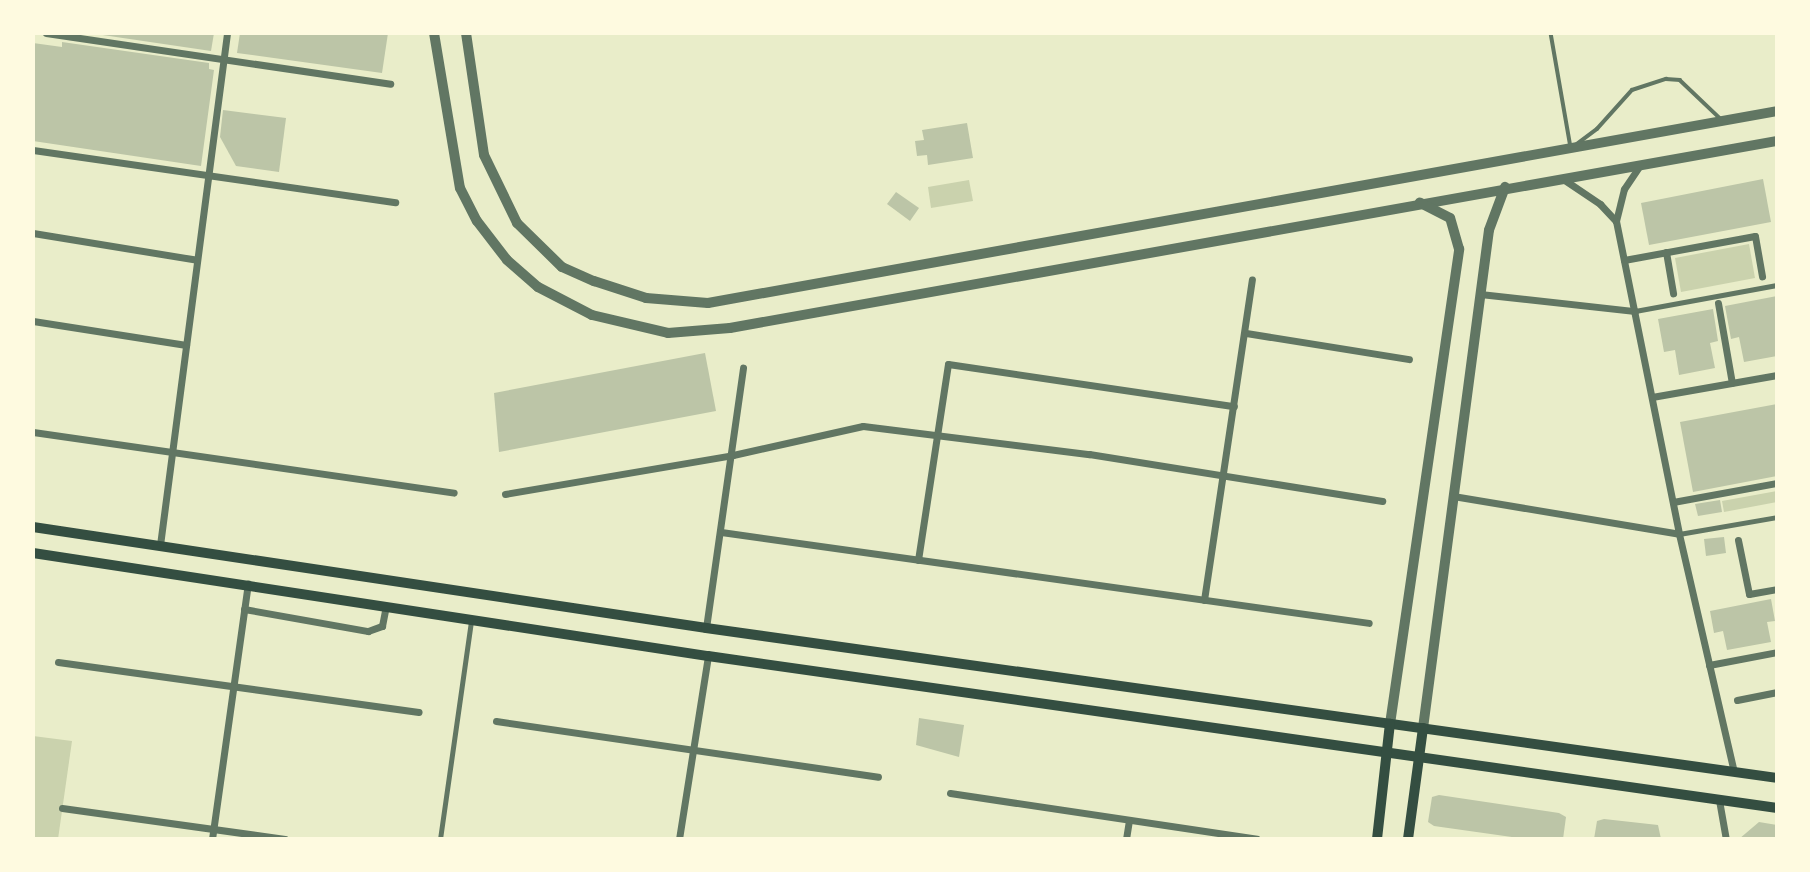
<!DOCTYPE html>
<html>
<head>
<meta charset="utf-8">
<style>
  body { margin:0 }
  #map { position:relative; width:1810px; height:872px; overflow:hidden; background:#e9edc9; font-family:"Archivo Narrow",sans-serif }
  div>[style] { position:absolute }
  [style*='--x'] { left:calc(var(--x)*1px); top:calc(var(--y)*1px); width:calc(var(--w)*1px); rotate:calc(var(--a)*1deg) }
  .green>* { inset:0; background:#cad2ad }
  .building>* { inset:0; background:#bcc5a7 }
  .service>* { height:3.5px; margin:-1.75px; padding:0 1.75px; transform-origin:1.75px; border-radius:1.75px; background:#617663 }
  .pedestrian>* { height:5px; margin:-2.5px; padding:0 2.5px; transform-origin:2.5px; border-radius:2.5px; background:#617663 }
  .minor>* { height:7px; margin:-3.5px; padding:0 3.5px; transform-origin:3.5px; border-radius:3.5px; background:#617663 }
  .tertiary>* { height:10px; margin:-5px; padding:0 5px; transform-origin:5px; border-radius:5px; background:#617663 }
  .secondary>* { height:10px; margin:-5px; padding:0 5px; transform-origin:5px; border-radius:5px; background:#344e41 }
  span { translate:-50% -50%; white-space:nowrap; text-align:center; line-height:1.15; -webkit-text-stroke:7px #fefae0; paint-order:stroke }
  .frame { position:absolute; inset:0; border:35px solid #fefae0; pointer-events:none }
</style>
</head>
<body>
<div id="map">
  <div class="green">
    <div style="clip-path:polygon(969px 180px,973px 201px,931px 208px,928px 187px)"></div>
    <div style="clip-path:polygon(1749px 244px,1755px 278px,1681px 292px,1675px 258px)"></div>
    <div style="clip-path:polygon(1777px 491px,1777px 502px,1724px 512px,1722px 501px)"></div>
    <div style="clip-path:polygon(33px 736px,72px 741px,58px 839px,33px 839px)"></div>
  </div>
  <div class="building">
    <div style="clip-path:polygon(89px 33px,214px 33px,211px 51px)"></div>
    <div style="clip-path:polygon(240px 33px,388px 33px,382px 73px,237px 53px)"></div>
    <div style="clip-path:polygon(62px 42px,209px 63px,209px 69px,214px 70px,201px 166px,33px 141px,33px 43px,62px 47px)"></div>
    <div style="clip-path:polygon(223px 110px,286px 118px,279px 172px,236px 166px,220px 137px)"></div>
    <div style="clip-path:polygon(967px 123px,973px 158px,928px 165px,927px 155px,917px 156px,915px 141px,924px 140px,922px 130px)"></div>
    <div style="clip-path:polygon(1763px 179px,1771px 222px,1649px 245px,1641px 203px)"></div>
    <div style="clip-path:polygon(896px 192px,919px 208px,910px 221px,887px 204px)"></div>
    <div style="clip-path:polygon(1777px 296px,1777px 356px,1744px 362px,1739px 337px,1731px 339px,1725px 306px)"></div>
    <div style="clip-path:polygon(1713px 309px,1718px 341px,1710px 343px,1715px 368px,1679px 375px,1675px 350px,1664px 352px,1658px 319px)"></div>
    <div style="clip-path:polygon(705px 353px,716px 411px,499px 452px,494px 393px)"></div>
    <div style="clip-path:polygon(1777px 404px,1777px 476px,1693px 492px,1680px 422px)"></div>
    <div style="clip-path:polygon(1720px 500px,1722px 512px,1698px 516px,1695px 504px)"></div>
    <div style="clip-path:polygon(1724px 537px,1726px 553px,1706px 556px,1704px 539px)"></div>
    <div style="clip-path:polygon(1771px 599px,1775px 621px,1767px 622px,1771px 642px,1727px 650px,1723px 631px,1714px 633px,1710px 611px)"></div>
    <div style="clip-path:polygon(919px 718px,964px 725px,959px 757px,916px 745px)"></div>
    <div style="clip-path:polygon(1439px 795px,1559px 813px,1566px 817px,1563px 839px,1526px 839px,1434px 826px,1428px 822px,1432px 797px)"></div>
    <div style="clip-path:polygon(1604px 819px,1658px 825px,1661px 839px,1594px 839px,1597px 821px)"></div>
    <div style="clip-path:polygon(1759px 822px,1777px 825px,1777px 839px,1739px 839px)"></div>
  </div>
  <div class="service">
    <div style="--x:1551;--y:33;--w:117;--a:80.1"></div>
    <div style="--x:1577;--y:144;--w:25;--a:-37"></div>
    <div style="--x:1597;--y:129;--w:52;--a:-48.1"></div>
    <div style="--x:1632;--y:90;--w:36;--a:-18"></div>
    <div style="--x:1666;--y:79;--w:14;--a:4"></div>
    <div style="--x:1680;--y:80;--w:57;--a:43.6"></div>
  </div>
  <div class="pedestrian">
    <div style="--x:1635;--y:311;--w:144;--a:-10.4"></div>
    <div style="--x:1679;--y:534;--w:99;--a:-9.8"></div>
    <div style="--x:440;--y:839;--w:220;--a:-81.9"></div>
  </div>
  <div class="minor">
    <div style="--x:46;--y:33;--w:348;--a:8.4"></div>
    <div style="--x:33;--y:150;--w:366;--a:8.2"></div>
    <div style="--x:1563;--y:179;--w:45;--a:34"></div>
    <div style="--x:1600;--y:204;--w:23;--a:47"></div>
    <div style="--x:1616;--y:221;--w:33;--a:-76"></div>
    <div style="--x:1624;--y:189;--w:30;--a:-56"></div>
    <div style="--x:1616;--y:221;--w:319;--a:78.6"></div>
    <div style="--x:1679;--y:534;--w:244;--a:77"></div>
    <div style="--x:33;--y:233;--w:166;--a:9.3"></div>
    <div style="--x:1666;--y:252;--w:42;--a:80.3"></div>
    <div style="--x:1624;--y:260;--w:133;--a:-10.4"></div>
    <div style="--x:1755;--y:236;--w:41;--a:80.1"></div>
    <div style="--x:1480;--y:294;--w:156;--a:6.3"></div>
    <div style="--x:1718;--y:303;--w:81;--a:80.1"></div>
    <div style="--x:33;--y:321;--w:155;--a:8.9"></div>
    <div style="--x:1246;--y:333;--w:165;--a:9.1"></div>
    <div style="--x:1652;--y:397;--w:127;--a:-10"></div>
    <div style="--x:33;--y:432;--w:425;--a:8.2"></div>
    <div style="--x:505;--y:494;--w:231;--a:-9.7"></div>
    <div style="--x:733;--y:455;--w:133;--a:-12.6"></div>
    <div style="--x:863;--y:426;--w:228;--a:7.1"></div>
    <div style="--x:1089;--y:454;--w:297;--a:9.1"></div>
    <div style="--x:1453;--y:496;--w:229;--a:9.5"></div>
    <div style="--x:1673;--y:502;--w:106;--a:-10.4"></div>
    <div style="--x:721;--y:532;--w:654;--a:7.99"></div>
    <div style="--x:1738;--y:540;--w:55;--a:78.5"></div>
    <div style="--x:1749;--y:594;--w:28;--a:-10"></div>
    <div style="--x:160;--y:545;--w:516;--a:-82.54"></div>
    <div style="--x:918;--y:560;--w:198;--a:-81.3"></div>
    <div style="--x:948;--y:364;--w:289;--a:8.4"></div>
    <div style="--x:1204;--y:600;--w:324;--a:-81.5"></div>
    <div style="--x:244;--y:609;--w:126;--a:10.1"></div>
    <div style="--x:368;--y:631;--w:15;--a:-20"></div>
    <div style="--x:382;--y:626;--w:20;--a:-79"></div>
    <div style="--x:706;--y:628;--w:263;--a:-81.9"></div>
    <div style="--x:58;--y:662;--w:364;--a:7.9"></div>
    <div style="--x:1709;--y:665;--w:69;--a:-10.8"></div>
    <div style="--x:1737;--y:700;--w:41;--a:-11.3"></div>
    <div style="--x:496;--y:721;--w:386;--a:8.3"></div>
    <div style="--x:950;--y:793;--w:310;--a:8.5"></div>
    <div style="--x:1719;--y:800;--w:40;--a:80"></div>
    <div style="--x:62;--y:808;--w:225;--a:7.9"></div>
    <div style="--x:212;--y:839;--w:258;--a:-82"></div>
    <div style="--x:679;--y:839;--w:185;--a:-81"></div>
    <div style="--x:1126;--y:839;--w:18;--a:-81"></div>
  </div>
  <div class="tertiary">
    <div style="--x:434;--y:33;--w:157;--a:80.5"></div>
    <div style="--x:460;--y:188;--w:37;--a:63"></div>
    <div style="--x:477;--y:221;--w:49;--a:52.4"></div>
    <div style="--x:507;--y:260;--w:41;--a:41.1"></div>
    <div style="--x:538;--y:287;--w:61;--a:27.4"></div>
    <div style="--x:592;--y:315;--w:78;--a:13.3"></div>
    <div style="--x:668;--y:333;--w:62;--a:-4.6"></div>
    <div style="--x:730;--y:328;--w:1064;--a:-10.13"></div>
    <div style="--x:466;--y:33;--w:123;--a:81.6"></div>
    <div style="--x:484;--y:155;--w:76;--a:64.1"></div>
    <div style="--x:517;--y:223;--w:63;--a:44.4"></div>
    <div style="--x:562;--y:267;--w:35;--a:24"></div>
    <div style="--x:594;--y:281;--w:55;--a:18.1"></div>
    <div style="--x:646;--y:298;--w:62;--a:4.6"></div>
    <div style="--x:708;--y:303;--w:1086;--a:-10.18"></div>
    <div style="--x:1390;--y:724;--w:480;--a:-81.7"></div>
    <div style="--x:1459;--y:249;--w:32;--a:-106"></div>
    <div style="--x:1450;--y:218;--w:34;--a:-153"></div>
    <div style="--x:1423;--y:728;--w:502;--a:-82.45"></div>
    <div style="--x:1489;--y:230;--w:46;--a:-69.6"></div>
  </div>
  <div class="secondary">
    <div style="--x:33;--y:527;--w:681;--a:8.53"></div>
    <div style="--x:706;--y:628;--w:1081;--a:7.97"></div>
    <div style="--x:33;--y:553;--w:683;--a:8.68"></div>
    <div style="--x:708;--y:656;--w:1080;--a:8.09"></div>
    <div style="--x:1377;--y:839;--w:116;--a:-83.6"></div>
    <div style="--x:1408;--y:839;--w:112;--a:-82.3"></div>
  </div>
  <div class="frame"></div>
</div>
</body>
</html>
